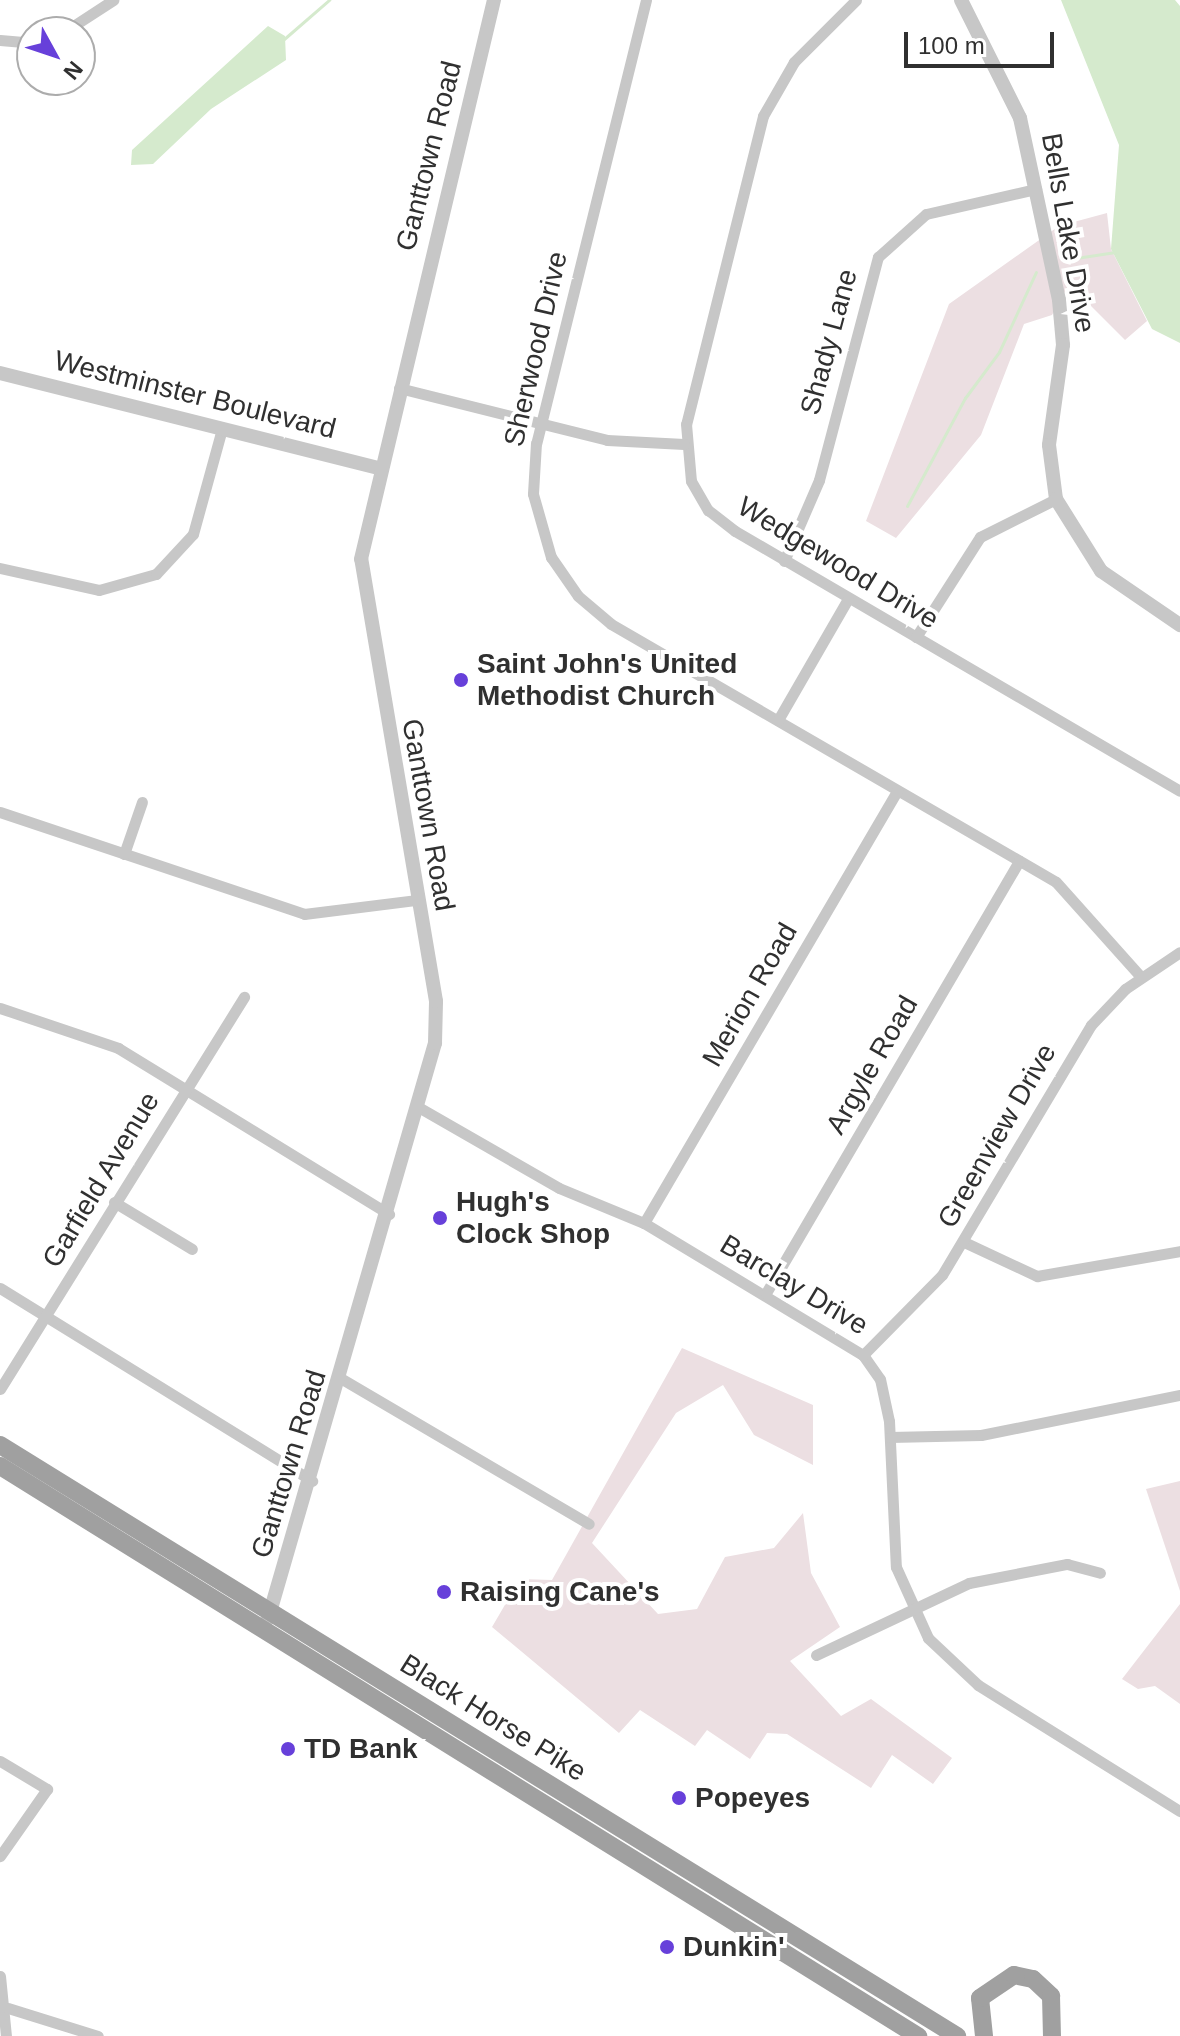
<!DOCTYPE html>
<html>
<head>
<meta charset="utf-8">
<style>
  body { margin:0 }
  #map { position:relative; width:1180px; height:2036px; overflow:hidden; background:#fff; font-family:Arial,sans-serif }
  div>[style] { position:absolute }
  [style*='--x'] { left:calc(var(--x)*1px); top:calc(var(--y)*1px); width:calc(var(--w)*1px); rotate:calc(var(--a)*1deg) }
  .green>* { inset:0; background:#ecdfe2 }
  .water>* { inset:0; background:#d5eacd }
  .stream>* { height:3px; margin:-1.5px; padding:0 1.5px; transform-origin:1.5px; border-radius:1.5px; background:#d5eacd }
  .minor>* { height:11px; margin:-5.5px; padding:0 5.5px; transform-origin:5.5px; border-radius:5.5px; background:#c7c7c7 }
  .tertiary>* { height:14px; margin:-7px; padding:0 7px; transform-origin:7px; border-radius:7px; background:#c7c7c7 }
  .trunk>* { height:18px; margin:-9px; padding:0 9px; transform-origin:9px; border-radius:9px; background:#a0a0a0 }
  .dots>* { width:22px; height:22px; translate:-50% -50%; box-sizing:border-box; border:4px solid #fff; border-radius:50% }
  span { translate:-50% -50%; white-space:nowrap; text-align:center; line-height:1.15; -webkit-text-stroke:8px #fff; paint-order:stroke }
  .street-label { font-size:28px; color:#303030 }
  .poi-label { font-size:28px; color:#303030; font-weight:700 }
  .left { translate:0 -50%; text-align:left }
  .north { position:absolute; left:16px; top:16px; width:80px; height:80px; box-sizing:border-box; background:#fff; border:2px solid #acacac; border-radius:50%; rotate:130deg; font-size:22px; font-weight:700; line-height:32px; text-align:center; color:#303030 }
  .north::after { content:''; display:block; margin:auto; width:28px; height:36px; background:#6740da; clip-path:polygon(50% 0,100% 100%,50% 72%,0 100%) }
  .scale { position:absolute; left:904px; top:32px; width:150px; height:36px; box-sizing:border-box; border:4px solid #303030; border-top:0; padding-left:10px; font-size:24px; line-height:28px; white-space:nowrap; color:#303030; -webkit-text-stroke:6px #fff; paint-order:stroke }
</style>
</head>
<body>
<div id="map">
  <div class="green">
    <div style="clip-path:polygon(1107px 213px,1111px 249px,1147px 321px,1125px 340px,1069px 284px,1052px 315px,1024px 324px,981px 435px,896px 538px,866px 521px,949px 304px,1059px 226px)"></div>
    <div style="clip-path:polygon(682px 1348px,813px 1405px,813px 1465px,754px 1435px,723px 1385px,676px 1413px,592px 1543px,658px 1614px,697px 1609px,725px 1557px,774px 1548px,803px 1513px,811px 1573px,840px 1627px,790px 1661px,841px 1716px,871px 1699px,952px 1758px,933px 1784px,892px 1755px,871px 1788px,787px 1734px,767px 1733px,750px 1759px,707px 1730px,695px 1746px,640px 1710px,619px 1733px,492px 1627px,520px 1579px,552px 1580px)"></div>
    <div style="clip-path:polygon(1180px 1481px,1180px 1591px,1146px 1489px)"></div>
    <div style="clip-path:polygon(1180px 1604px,1180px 1704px,1155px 1686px,1138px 1689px,1122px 1679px)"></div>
  </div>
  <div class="water">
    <div style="clip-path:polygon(1061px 0,1175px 0,1180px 6px,1180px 343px,1152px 329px,1111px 249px,1119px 145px)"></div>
    <div style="clip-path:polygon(268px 26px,285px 36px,286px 60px,211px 109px,153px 164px,131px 165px,132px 150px)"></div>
  </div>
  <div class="stream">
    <div style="--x:284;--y:39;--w:60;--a:-40.9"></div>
    <div style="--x:1063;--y:260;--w:53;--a:-8.7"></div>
    <div style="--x:907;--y:506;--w:123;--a:-61.8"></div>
    <div style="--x:965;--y:398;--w:57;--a:-53.5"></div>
    <div style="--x:999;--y:352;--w:88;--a:-65.2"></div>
  </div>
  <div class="minor">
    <div style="--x:646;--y:0;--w:456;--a:103.9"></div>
    <div style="--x:536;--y:443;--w:51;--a:93.4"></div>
    <div style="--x:533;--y:494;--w:66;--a:74.1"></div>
    <div style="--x:551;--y:557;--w:47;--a:55.3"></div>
    <div style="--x:578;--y:596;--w:43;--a:40.3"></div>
    <div style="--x:611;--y:624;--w:514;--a:30.1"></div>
    <div style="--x:1056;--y:882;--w:127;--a:48.2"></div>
    <div style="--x:856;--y:0;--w:88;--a:135"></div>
    <div style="--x:794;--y:62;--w:62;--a:119.9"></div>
    <div style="--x:763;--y:116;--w:317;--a:104"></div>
    <div style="--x:686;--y:424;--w:57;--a:85"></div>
    <div style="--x:691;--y:481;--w:34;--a:60"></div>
    <div style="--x:708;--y:510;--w:34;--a:38"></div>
    <div style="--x:735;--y:531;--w:515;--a:30.3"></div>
    <div style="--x:64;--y:32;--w:59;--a:-33.1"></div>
    <div style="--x:0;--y:40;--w:32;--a:5"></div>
    <div style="--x:399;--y:388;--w:214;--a:14"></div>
    <div style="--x:607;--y:440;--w:77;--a:3"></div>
    <div style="--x:784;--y:561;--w:88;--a:-66.6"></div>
    <div style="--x:819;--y:480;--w:231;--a:-75.2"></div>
    <div style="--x:878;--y:257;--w:64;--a:-41.9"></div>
    <div style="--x:926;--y:214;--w:113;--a:-12.8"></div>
    <div style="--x:0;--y:568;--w:101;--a:12.5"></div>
    <div style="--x:99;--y:590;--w:59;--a:-15.7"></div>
    <div style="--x:156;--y:574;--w:54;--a:-47.2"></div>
    <div style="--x:193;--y:534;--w:109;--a:-74.6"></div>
    <div style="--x:916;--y:637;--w:119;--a:-57.4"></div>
    <div style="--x:980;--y:537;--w:85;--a:-26.6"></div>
    <div style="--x:778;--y:720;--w:140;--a:-60"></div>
    <div style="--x:0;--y:812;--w:321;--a:18.5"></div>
    <div style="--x:304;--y:914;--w:114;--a:-7.1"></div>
    <div style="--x:124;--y:854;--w:55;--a:-70.9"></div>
    <div style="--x:0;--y:1008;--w:125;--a:18.7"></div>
    <div style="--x:118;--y:1048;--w:318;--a:31.5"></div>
    <div style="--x:420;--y:1108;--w:160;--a:29.9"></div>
    <div style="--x:559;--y:1188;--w:92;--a:22.4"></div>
    <div style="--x:644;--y:1223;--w:256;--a:31.1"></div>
    <div style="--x:863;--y:1355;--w:29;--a:55"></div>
    <div style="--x:880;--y:1379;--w:43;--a:77.9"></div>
    <div style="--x:889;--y:1421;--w:146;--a:87.3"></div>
    <div style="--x:896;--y:1567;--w:78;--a:65.7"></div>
    <div style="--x:928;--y:1638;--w:69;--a:43.2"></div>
    <div style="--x:978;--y:1685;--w:238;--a:32"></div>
    <div style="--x:114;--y:1202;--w:91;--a:31.1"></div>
    <div style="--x:644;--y:1223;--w:501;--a:-59.64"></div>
    <div style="--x:964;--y:1242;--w:81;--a:25"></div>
    <div style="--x:1037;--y:1276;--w:145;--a:-9.9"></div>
    <div style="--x:0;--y:1288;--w:367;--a:31.7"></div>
    <div style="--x:766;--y:1293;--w:501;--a:-59.64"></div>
    <div style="--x:863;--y:1355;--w:112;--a:-45.4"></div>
    <div style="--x:942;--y:1275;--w:291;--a:-59.2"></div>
    <div style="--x:1091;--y:1025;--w:50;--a:-46.6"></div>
    <div style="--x:1125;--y:989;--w:66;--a:-33.9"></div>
    <div style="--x:342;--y:1379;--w:286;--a:30.4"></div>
    <div style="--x:0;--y:1389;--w:462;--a:-58.1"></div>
    <div style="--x:890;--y:1437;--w:91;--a:-1.3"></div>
    <div style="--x:981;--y:1435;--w:203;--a:-11.4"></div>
    <div style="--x:816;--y:1655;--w:169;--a:-25.2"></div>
    <div style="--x:969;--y:1583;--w:100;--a:-11"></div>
    <div style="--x:1067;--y:1564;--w:34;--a:15"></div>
    <div style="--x:0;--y:1761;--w:55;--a:30.8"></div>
    <div style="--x:47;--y:1789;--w:82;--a:125"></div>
    <div style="--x:0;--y:1976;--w:60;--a:84.3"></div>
    <div style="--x:8;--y:2008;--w:94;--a:17.3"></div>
  </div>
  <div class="tertiary">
    <div style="--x:961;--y:0;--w:132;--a:63.4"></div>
    <div style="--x:1020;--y:118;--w:186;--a:77.9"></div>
    <div style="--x:1059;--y:300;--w:45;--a:84.9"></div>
    <div style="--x:1063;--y:345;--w:101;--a:98"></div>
    <div style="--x:1049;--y:445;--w:54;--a:82.6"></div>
    <div style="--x:1056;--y:499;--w:85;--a:58"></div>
    <div style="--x:1101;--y:571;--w:96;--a:34.4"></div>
    <div style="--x:0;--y:373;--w:389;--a:14.1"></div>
    <div style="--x:268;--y:1619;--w:600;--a:-73.83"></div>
    <div style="--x:435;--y:1043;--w:42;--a:-88.6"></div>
    <div style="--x:436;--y:1001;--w:448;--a:-99.6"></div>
    <div style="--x:361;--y:559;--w:575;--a:-76.62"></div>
  </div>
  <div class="trunk">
    <div style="--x:0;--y:1445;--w:1125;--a:31.7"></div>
    <div style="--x:0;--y:1466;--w:1081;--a:31.84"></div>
    <div style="--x:984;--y:2036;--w:38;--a:-96"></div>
    <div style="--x:980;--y:1998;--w:41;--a:-34.1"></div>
    <div style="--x:1014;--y:1975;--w:19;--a:12"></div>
    <div style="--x:1033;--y:1979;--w:25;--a:43"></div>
    <div style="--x:1051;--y:1996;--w:40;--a:88.6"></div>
  </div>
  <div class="dots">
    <div style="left:461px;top:680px;background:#6740da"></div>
    <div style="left:440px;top:1218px;background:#6740da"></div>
    <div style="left:444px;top:1592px;background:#6740da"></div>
    <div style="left:288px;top:1749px;background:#6740da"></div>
    <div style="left:679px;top:1798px;background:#6740da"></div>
    <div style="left:667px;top:1947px;background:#6740da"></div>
  </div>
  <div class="street-label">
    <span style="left:429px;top:156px;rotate:-76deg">Ganttown Road</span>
    <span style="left:1068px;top:233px;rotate:80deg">Bells Lake Drive</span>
    <span style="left:829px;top:342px;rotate:-75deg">Shady Lane</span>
    <span style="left:536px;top:349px;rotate:-77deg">Sherwood Drive</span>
    <span style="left:195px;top:395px;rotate:14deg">Westminster Boulevard</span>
    <span style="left:838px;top:563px;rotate:31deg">Wedgewood Drive</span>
    <span style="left:428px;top:815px;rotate:80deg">Ganttown Road</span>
    <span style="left:750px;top:995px;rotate:-60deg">Merion Road</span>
    <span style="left:872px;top:1065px;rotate:-60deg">Argyle Road</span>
    <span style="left:997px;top:1136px;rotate:-60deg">Greenview Drive</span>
    <span style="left:101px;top:1180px;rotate:-59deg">Garfield Avenue</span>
    <span style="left:794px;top:1285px;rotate:31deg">Barclay Drive</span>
    <span style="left:289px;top:1464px;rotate:-73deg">Ganttown Road</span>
    <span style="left:493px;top:1718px;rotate:32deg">Black Horse Pike</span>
  </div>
  <div class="poi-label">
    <span class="left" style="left:477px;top:680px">Saint John's United<br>Methodist Church</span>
    <span class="left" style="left:456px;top:1218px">Hugh's<br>Clock Shop</span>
    <span class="left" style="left:460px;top:1592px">Raising Cane's</span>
    <span class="left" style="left:304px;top:1749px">TD Bank</span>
    <span class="left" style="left:695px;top:1798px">Popeyes</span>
    <span class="left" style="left:683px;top:1947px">Dunkin'</span>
  </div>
  <div class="north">N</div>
  <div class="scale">100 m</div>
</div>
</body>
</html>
